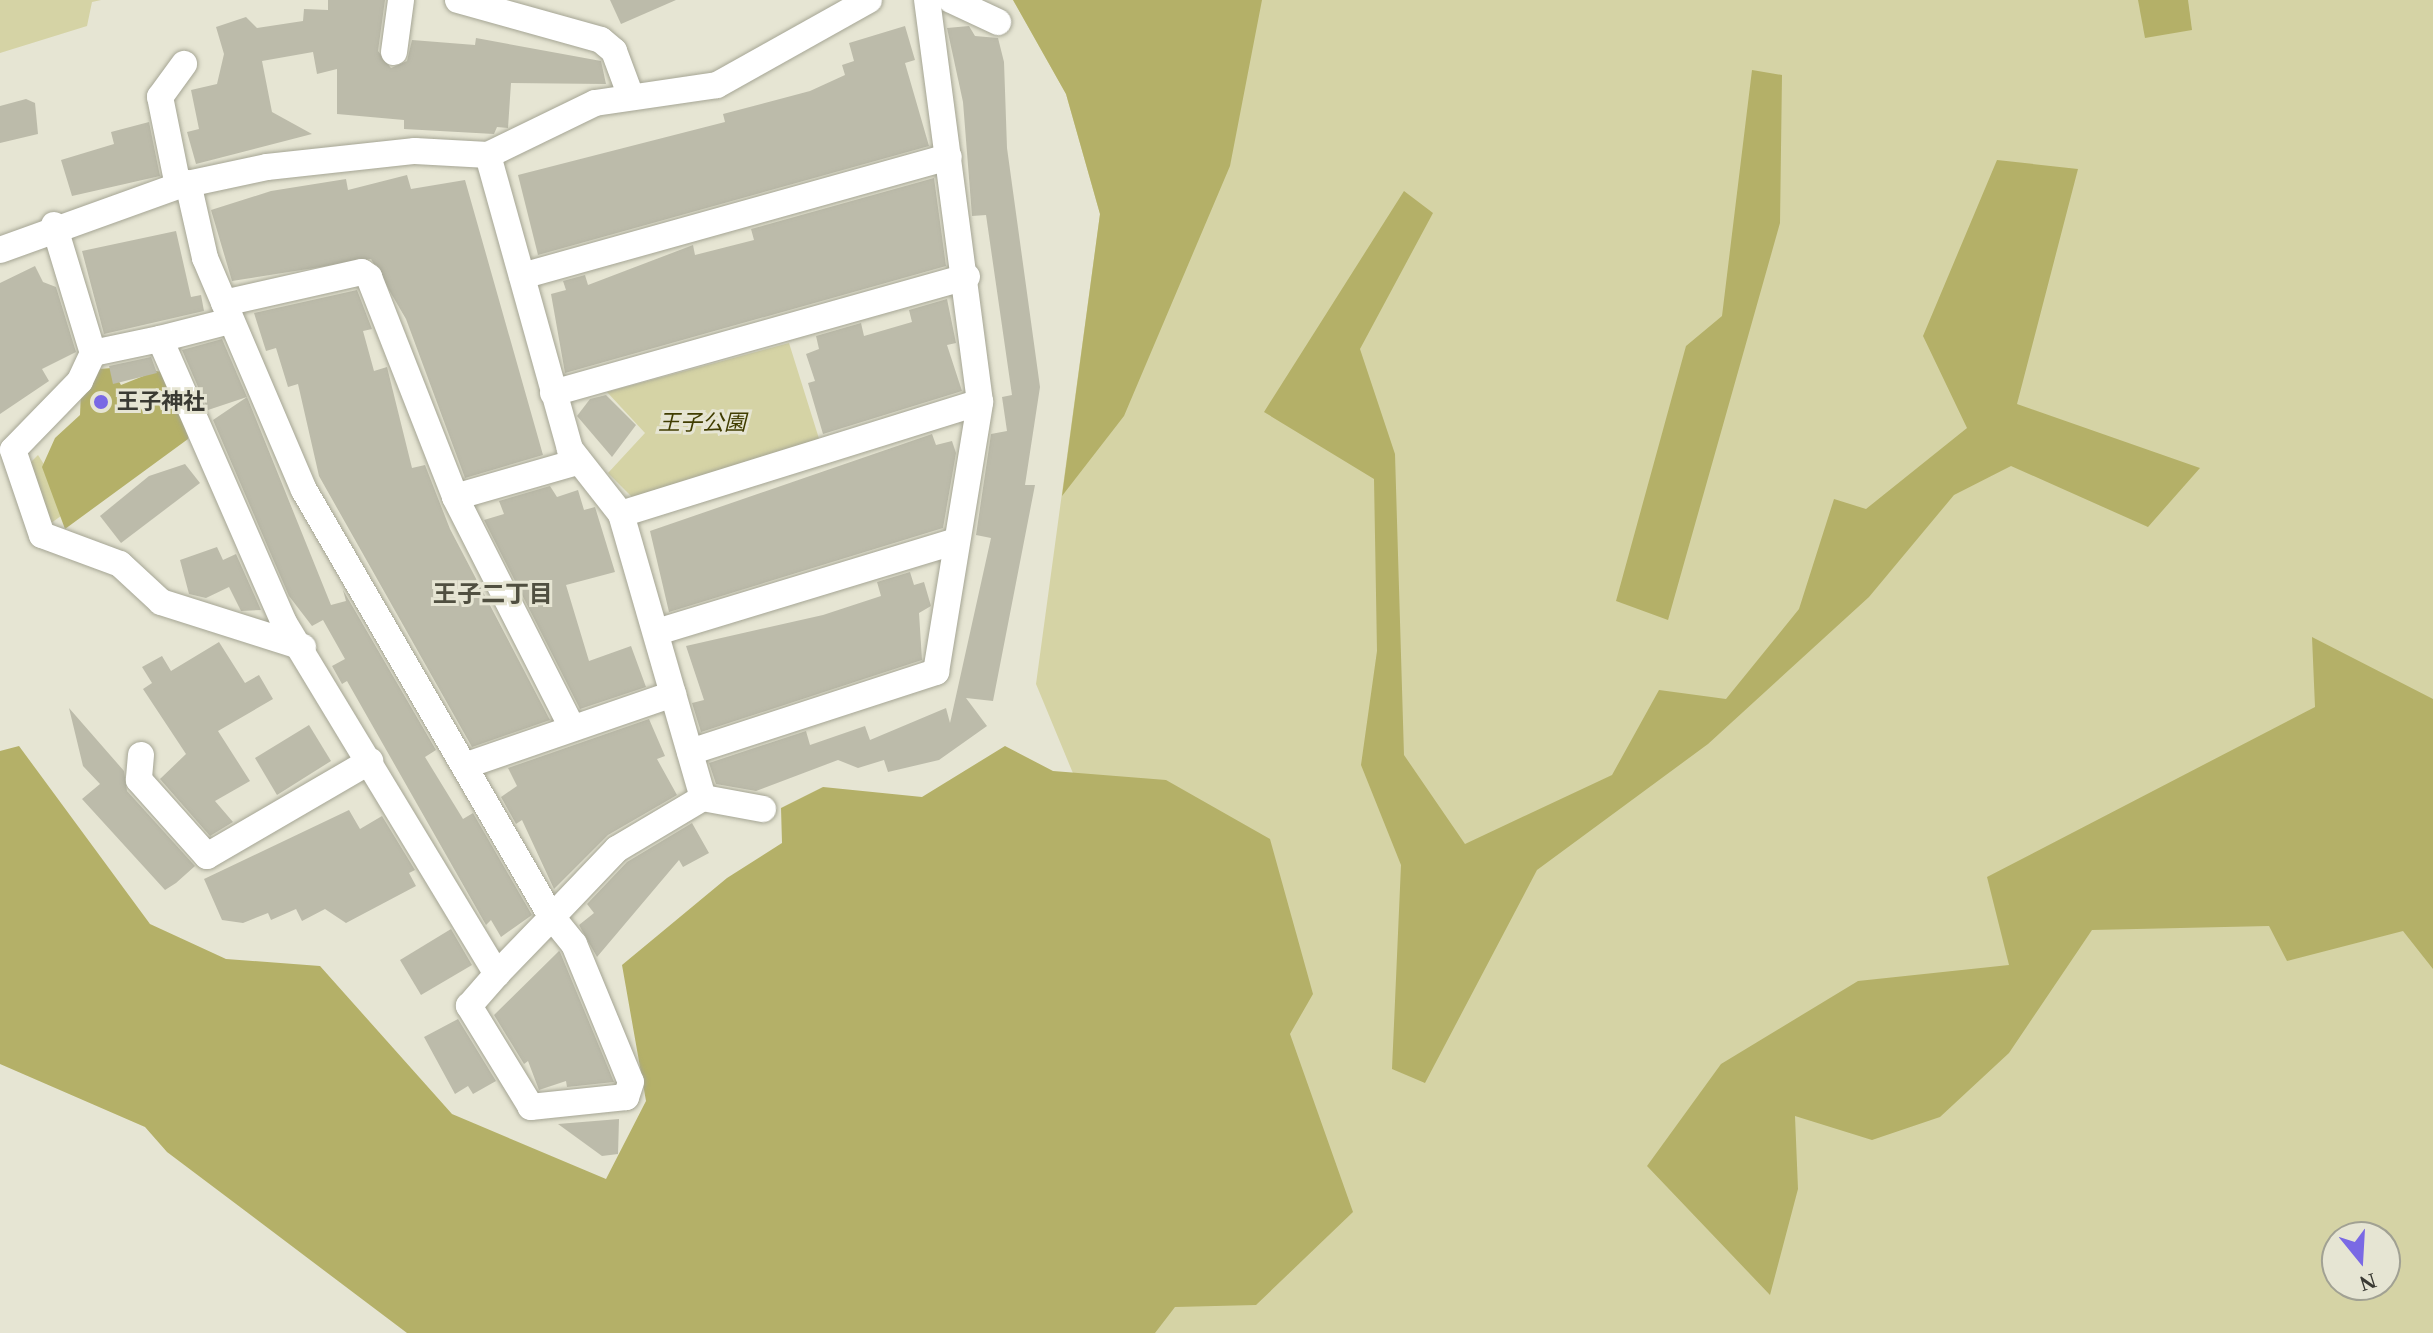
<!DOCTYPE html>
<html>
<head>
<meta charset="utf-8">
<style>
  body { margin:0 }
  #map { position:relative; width:2433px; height:1333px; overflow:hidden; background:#e6e5d3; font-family:"Times New Roman","Noto Sans JP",serif }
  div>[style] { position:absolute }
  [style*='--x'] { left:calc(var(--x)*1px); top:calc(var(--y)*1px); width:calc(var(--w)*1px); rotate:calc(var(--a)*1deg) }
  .green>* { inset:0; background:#d5d3a5 }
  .forest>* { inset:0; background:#b4b068 }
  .building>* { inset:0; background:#bcbbaa }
  .roads { filter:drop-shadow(0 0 2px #a5a594) drop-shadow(0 0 2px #a5a594) }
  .minor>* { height:26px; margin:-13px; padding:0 13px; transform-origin:13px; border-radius:13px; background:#fff }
  .dots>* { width:22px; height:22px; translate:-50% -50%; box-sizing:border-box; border:4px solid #e6e5d3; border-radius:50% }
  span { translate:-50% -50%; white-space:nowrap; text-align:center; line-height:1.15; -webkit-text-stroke:6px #e6e5d3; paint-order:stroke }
  .poi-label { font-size:22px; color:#3a3a33; font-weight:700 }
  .left { translate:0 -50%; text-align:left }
  .park-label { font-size:22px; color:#403d01; font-style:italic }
  .neighbourhood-label { font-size:24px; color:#504f40; font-weight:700 }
  .north { position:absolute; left:2321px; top:1221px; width:80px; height:80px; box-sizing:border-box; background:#e6e5d3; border:2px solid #a1a193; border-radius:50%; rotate:162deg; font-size:22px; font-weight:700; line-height:32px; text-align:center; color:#3a3a33 }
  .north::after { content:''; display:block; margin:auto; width:28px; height:36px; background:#7a69e4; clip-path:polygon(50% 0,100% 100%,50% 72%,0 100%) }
</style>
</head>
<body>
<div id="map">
  <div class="green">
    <div style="clip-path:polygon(0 0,101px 0,92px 2px,87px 26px,0 53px)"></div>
    <div style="clip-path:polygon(evenodd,1013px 0,2433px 0,2433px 1333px,1143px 1333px,1116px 877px,1036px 684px,1100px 214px,1066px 94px,1013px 0,2337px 1237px,2385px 1237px,2385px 1285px,2337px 1285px,2337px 1237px)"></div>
    <div style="clip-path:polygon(789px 343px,821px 445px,635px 500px,608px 473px,645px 433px,607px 392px)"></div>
    <div style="clip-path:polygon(38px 455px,72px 508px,47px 526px,26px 467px)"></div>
  </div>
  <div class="forest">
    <div style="clip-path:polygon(1013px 0,1262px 0,1230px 166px,1124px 416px,1062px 496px,1100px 214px,1066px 94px)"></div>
    <div style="clip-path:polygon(2138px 0,2188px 0,2192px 30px,2145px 38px)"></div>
    <div style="clip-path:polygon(1752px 70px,1782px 75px,1780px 223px,1668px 620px,1616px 601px,1686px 346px,1722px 316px)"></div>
    <div style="clip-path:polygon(1997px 160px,2078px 169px,2017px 404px,2200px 468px,2148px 527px,2011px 466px,1954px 495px,1869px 597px,1708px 744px,1537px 870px,1425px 1083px,1392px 1069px,1401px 865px,1361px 765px,1377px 651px,1374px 479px,1264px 412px,1404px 191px,1433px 213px,1360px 349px,1395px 454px,1404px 755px,1465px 844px,1612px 775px,1659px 690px,1726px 699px,1799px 609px,1834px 499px,1866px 509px,1967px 428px,1923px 336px)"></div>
    <div style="clip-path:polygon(111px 368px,121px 385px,156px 371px,173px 374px,191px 423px,188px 439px,65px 529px,42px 467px,55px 438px,80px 415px,81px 391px,100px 369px)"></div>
    <div style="clip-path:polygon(2312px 637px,2433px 699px,2433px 969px,2403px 931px,2287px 961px,2269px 926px,2092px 930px,2009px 1053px,1940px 1117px,1872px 1140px,1795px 1116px,1798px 1189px,1770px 1295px,1647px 1166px,1721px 1064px,1858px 981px,2009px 965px,1987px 877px,2315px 707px)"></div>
    <div style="clip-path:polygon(19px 746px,150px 924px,226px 959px,320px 966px,452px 1114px,606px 1179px,646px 1101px,622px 965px,727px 878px,782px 843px,781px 808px,823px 787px,922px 797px,1005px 746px,1053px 771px,1166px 780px,1270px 839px,1313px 994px,1290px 1034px,1353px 1212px,1256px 1305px,1175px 1307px,1155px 1333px,407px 1333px,167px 1152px,145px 1127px,0 1064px,0 751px)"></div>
  </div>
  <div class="building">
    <div style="clip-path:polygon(328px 0,385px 0,378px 51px,391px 68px,407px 61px,412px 40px,475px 45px,476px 38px,601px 61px,606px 84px,511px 83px,508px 128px,497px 127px,494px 134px,404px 129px,404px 120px,337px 114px,337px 69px,317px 74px,313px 52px,262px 61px,272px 112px,312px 134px,196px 164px,187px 132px,199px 129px,191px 90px,217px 84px,224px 54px,216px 27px,246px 17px,257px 28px,303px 21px,304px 9px,328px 10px)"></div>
    <div style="clip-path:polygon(610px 0,676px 0,621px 24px)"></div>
    <div style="clip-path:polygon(905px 26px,915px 60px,905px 63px,929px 146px,538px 255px,518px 175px,725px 122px,723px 114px,810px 91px,845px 75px,842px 65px,854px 61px,849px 43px)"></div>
    <div style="clip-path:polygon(969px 26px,975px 36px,998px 38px,1004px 62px,1007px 148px,1040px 387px,1025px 485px,1035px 485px,993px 701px,966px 698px,987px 726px,939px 760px,888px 772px,884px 760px,858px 768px,838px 760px,756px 791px,716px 784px,709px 763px,806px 731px,810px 745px,865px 726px,870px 740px,946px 708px,950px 723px,991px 538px,976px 535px,991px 434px,1007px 431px,1002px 397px,1012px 395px,986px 215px,972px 216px,963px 102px,947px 28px)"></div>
    <div style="clip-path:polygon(26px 99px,35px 103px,38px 134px,0 143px,0 106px)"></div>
    <div style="clip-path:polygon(149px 122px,160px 176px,72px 196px,61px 160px,114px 144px,111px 132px)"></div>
    <div style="clip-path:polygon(407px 175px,411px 189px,465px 180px,543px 455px,465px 478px,406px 319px,371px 259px,232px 281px,211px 210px,271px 191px,346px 179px,348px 190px)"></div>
    <div style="clip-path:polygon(934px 178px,946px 266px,565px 373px,551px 294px,566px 290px,563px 281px,585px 275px,588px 285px,693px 245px,695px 255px,754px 240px,751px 229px)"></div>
    <div style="clip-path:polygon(176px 231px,191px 297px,201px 295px,204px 311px,104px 334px,82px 251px)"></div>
    <div style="clip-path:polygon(35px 266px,43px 282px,56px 287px,76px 352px,42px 369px,49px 381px,0 414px,0 283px)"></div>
    <div style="clip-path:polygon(357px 290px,372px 329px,363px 331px,374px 371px,387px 367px,412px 468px,425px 465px,450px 529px,550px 720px,472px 747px,319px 476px,298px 384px,288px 387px,276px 348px,266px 351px,254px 313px)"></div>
    <div style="clip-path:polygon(947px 299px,956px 343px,947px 345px,962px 391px,823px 434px,808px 383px,815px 381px,806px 354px,819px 349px,816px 336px,861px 323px,864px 336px,912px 322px,909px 310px)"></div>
    <div style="clip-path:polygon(222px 339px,247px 397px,208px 410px,182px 350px)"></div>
    <div style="clip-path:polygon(151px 357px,157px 373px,113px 384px,109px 366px)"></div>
    <div style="clip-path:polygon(606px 395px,636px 425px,612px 457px,577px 416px,590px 399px)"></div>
    <div style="clip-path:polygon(247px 397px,331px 605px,346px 601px,343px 590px,436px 750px,425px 757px,463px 819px,473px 813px,532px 915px,501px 937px,491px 920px,486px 925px,347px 681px,342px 684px,332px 666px,345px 659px,323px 620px,312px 626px,289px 596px,213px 420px)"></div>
    <div style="clip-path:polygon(932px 434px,936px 445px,952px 441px,956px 453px,943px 528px,669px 612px,650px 531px)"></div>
    <div style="clip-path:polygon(185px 464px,200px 483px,121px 543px,100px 516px,149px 476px)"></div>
    <div style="clip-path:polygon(550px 486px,557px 497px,578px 490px,584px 510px,595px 507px,615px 572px,566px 585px,589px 661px,631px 646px,646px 687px,580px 709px,484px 520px,504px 514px,499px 501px)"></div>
    <div style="clip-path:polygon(217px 547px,223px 560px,236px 554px,261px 610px,241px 611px,229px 587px,206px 598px,189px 594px,180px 560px)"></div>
    <div style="clip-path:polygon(910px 572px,914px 585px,924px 582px,931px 606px,919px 613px,922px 660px,701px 732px,692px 703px,704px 700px,686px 646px,823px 615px,881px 596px,877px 582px)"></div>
    <div style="clip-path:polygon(219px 642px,245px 683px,259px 675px,273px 699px,218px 731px,250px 781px,215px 801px,233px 822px,210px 836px,160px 779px,186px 754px,143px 689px,152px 683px,142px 667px,162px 656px,171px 671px)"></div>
    <div style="clip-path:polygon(69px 708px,124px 771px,127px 791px,195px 866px,176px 883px,165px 890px,82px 799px,100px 784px,83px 766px)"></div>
    <div style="clip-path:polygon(649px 719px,665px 756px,657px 759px,677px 795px,608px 835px,554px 889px,522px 820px,516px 824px,501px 797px,517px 786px,508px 768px)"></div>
    <div style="clip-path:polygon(309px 725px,331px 761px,277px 795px,255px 758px)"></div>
    <div style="clip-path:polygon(349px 810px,360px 829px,382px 816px,415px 870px,409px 873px,416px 886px,346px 923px,325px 909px,302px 921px,296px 909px,271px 920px,268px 913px,243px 923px,222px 920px,204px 879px)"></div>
    <div style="clip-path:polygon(692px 823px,709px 853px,683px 867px,679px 860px,597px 957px,579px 925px,594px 913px,587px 904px,627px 862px)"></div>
    <div style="clip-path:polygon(451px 929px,472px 965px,421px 995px,400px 960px)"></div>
    <div style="clip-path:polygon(559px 951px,560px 952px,614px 1082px,567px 1087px,566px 1081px,539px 1090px,528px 1061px,524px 1064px,494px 1015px)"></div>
    <div style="clip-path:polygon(458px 1019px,496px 1081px,473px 1094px,468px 1086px,455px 1094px,424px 1037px)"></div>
    <div style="clip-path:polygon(619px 1119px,618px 1154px,602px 1156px,558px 1124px)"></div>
  </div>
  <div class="roads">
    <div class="minor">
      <div style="--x:458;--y:0;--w:148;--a:15.6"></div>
      <div style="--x:601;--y:40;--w:17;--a:40"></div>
      <div style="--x:614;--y:51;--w:46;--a:69.6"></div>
      <div style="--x:951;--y:0;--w:52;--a:25.1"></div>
      <div style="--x:394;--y:52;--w:52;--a:-82.3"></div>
      <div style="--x:188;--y:183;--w:77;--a:77.2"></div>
      <div style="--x:205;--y:258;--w:252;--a:66.9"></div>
      <div style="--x:304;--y:490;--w:494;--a:59.9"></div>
      <div style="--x:552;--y:917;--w:94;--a:-46.3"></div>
      <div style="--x:617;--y:849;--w:100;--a:-30.7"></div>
      <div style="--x:703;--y:798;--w:296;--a:-106.1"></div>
      <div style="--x:621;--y:514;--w:83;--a:-128.1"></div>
      <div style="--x:570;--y:449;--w:305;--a:-105.6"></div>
      <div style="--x:178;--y:186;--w:91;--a:-101.4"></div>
      <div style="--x:160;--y:97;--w:41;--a:-54"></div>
      <div style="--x:54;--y:225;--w:134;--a:73.1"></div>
      <div style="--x:93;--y:353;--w:68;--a:-11.8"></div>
      <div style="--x:0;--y:250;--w:189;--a:-19.8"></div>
      <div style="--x:178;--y:186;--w:91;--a:-12.1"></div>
      <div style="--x:267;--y:167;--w:149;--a:-6.2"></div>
      <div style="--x:415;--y:151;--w:73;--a:3.1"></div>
      <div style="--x:488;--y:155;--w:119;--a:-25.9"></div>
      <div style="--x:595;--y:103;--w:123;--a:-8.4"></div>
      <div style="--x:717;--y:85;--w:174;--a:-29.2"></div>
      <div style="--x:522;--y:276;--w:443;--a:-15.6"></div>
      <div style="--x:224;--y:303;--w:141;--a:-12.7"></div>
      <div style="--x:362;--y:272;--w:9;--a:36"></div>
      <div style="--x:369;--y:277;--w:236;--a:68.6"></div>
      <div style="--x:455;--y:497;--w:259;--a:63.1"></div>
      <div style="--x:230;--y:321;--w:72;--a:165.6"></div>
      <div style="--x:160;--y:339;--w:308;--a:66.4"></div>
      <div style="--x:283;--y:621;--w:413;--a:58.8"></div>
      <div style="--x:497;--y:974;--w:79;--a:-46"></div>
      <div style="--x:552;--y:917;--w:35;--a:51"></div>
      <div style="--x:574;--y:944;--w:149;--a:67.6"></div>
      <div style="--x:631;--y:1082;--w:16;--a:108"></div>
      <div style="--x:626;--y:1097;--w:96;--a:174"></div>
      <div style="--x:531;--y:1107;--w:119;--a:-121.5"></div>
      <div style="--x:469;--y:1006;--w:43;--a:-48.8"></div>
      <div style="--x:93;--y:353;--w:31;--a:115"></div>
      <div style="--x:80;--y:381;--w:96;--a:134.2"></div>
      <div style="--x:13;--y:450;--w:90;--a:71.2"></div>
      <div style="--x:42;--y:535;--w:83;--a:20.4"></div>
      <div style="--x:120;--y:564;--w:56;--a:42.8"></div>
      <div style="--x:161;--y:602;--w:149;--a:17.6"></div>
      <div style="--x:553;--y:393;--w:430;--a:-15.7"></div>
      <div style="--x:455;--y:497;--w:127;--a:-16"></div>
      <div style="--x:621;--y:514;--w:376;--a:-17.3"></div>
      <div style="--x:657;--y:632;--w:313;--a:-16.9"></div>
      <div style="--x:690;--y:752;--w:259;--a:-18"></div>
      <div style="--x:936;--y:672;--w:274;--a:-80.7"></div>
      <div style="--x:980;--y:402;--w:405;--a:-97.5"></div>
      <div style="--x:141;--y:755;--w:25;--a:95"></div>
      <div style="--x:139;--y:780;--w:102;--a:48.2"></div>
      <div style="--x:207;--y:856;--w:189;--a:-30.2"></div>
      <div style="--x:467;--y:765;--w:218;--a:-19"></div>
      <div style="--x:703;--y:798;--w:61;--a:10.4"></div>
    </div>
  </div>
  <div class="dots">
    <div style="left:101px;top:402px;background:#7a69e4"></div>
  </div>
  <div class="poi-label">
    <span class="left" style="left:117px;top:402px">王子神社</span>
  </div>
  <div class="park-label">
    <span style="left:702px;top:423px">王子公園</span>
  </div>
  <div class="neighbourhood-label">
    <span style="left:493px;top:595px">王子二丁目</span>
  </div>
  <div class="north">N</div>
</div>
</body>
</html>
